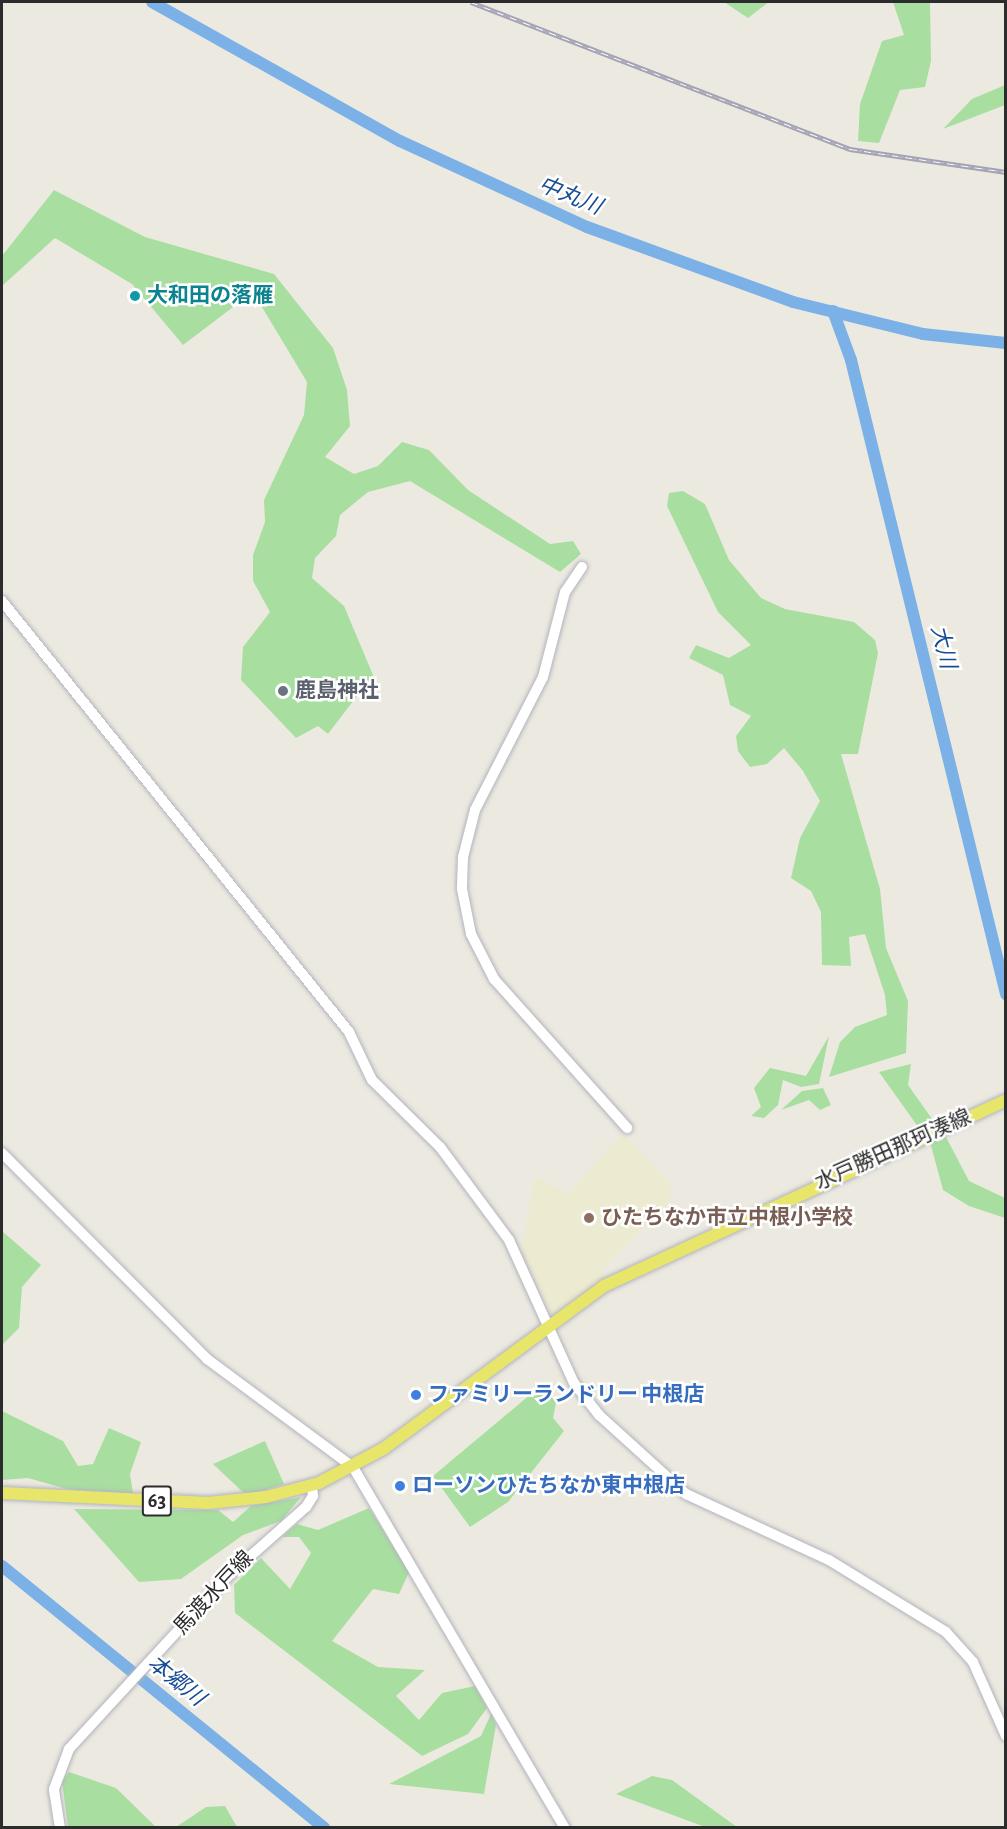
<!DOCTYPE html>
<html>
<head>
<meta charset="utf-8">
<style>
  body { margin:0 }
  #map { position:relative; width:1007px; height:1829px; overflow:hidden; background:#eceae0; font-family:"Alegreya Sans","Noto Sans JP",sans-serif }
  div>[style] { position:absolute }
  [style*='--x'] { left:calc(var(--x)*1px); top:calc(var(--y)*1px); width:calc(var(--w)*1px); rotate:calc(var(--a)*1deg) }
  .education>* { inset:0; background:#ecead0 }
  .green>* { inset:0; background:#a8dfa0 }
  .river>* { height:12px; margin:-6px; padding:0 6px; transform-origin:6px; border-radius:6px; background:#7bb1e6 }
  .roads { filter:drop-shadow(0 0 2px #b3b3be) drop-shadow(0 0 2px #b3b3be) }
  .secondary>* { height:10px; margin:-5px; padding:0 5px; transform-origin:5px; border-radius:5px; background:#fff }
  .primary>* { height:12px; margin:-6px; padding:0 6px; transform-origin:6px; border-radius:6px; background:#e7e66a }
  .rail>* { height:4.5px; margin-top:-2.25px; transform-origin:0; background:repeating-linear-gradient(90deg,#fff 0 7px,#a4a2b5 0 14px); box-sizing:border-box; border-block:2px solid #a4a2b5 }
  .dots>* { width:16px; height:16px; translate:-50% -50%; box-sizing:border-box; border:3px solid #fff; border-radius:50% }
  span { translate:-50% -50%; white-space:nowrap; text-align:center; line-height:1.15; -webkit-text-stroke:5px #fff; paint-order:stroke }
  .shield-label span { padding:2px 4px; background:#fff; border:2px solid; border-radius:4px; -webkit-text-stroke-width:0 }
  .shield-label { font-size:20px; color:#2c2c2c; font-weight:700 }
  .culture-label { font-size:21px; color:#0d838f; font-weight:700 }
  .left { translate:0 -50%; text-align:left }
  .worship-label { font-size:21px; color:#5b616d; font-weight:700 }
  .street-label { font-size:21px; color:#2c2c2c }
  .education-label { font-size:21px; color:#785e54; font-weight:700 }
  .shop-label { font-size:21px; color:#366cbe; font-weight:700 }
  .water-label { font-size:22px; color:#184d94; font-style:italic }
  .frame { position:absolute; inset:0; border:3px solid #2c2c2c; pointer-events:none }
</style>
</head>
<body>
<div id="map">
  <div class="education">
    <div style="clip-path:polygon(623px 1133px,670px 1183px,671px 1200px,603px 1268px,605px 1279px,552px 1315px,521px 1251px,535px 1177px,568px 1194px)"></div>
  </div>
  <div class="green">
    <div style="clip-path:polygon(724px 2px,769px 2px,748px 18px)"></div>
    <div style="clip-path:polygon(885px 2px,930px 2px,931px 61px,925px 87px,900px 90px,879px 143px,858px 141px,860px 104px,882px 41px,904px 35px,893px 2px)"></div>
    <div style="clip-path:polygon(1005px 85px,1005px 105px,943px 129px,972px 99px)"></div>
    <div style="clip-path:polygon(54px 190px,145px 237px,274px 274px,333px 348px,347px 390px,350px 426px,325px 457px,354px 474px,378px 466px,402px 442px,429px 450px,468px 490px,550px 544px,573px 541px,581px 554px,560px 572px,410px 481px,368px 492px,340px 515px,336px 536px,315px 558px,312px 578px,344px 606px,373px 675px,328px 734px,318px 726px,296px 738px,241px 680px,243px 647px,270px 612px,253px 581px,253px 555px,265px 522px,264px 500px,304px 415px,307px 382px,253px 292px,183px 345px,132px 284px,55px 238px,2px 286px,2px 256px)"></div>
    <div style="clip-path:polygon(683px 491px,705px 504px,729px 560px,761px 598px,785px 609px,854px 622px,875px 640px,878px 653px,858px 754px,841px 754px,880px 889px,886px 948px,908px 1001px,906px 1053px,829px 1077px,840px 1042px,855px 1027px,887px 1015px,885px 995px,865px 934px,849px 937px,851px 966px,822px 965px,821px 912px,811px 891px,791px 878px,800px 838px,820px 801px,803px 771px,784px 748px,767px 764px,750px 767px,738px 751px,736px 736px,751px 716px,730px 705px,723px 675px,689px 658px,696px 645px,729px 658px,751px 645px,718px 612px,667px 506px,669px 493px)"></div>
    <div style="clip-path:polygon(829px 1036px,819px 1084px,801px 1087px,783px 1080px,778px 1105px,764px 1118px,751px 1116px,761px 1107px,754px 1088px,770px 1068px,806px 1076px)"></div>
    <div style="clip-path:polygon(911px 1064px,908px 1085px,935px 1123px,921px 1131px,879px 1072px)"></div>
    <div style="clip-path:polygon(823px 1088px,831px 1105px,820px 1110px,809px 1100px,781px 1110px,802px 1091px)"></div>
    <div style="clip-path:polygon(946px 1137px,969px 1181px,1005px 1198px,1005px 1218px,969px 1206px,943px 1190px,930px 1142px)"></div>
    <div style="clip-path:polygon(2px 1231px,41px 1265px,22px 1287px,19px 1328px,2px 1345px)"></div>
    <div style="clip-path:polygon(543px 1384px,556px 1403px,553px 1418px,564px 1431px,508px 1502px,470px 1527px,433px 1476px)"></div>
    <div style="clip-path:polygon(2px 1411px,63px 1441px,78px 1466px,93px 1464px,109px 1428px,141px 1442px,130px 1474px,133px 1494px,67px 1489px,28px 1478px,2px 1480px)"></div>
    <div style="clip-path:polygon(265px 1441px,284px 1484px,247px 1496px,213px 1464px)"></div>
    <div style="clip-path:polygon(301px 1497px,281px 1521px,243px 1535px,181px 1579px,139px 1582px,74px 1509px,218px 1510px,233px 1522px,251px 1506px)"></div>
    <div style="clip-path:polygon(369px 1508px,409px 1572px,399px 1594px,373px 1589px,332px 1641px,378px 1667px,425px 1670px,396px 1696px,419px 1720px,442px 1693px,475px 1686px,487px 1708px,468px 1734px,422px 1756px,235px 1613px,234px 1585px,261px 1558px,290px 1589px,311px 1553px,299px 1537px,282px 1537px,297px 1524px,318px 1530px)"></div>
    <div style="clip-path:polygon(491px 1714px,496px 1725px,484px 1794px,389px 1784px,481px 1736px)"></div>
    <div style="clip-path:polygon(69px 1772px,116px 1788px,156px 1827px,68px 1827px,62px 1781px)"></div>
    <div style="clip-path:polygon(652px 1776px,672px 1780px,737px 1827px,705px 1827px,616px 1794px)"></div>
    <div style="clip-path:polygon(225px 1806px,237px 1827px,176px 1827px,206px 1807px)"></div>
  </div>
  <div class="river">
    <div style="--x:152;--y:2;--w:284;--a:29.3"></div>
    <div style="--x:400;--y:141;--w:206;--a:24.7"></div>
    <div style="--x:587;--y:227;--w:219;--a:20"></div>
    <div style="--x:793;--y:302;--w:134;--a:13.8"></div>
    <div style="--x:923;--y:334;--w:83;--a:6.2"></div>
    <div style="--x:833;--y:311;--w:52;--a:69.8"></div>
    <div style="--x:851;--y:360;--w:653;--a:76.26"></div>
    <div style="--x:2;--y:1566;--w:415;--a:39.1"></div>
  </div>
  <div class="roads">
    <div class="secondary">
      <div style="--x:582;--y:567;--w:30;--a:124"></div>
      <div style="--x:565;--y:592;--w:88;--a:104.5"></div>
      <div style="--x:543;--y:677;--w:149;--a:117.1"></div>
      <div style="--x:475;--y:810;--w:49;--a:104.3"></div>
      <div style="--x:463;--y:857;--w:32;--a:92"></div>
      <div style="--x:462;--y:889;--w:46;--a:78.7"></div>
      <div style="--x:471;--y:934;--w:51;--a:62.9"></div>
      <div style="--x:494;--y:979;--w:200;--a:48.2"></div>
      <div style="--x:2;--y:601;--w:553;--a:51.16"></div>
      <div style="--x:349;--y:1032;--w:53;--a:64.4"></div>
      <div style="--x:372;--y:1080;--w:95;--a:44.6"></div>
      <div style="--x:440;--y:1147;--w:116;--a:53.4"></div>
      <div style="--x:509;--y:1240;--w:157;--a:65.6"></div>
      <div style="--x:574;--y:1383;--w:41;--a:52"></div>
      <div style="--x:599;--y:1415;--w:118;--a:42.2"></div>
      <div style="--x:686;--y:1494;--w:157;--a:24.8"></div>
      <div style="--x:829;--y:1560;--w:137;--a:31.6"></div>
      <div style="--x:946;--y:1632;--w:40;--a:48"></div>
      <div style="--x:973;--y:1662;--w:81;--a:66"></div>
      <div style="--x:2;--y:1153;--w:291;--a:45.1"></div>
      <div style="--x:207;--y:1359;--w:182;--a:36.5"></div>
      <div style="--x:353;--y:1467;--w:419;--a:59.6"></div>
      <div style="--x:60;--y:1828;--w:39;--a:-99"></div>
      <div style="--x:54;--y:1789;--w:43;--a:-69.4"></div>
      <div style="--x:69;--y:1749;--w:235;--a:-47.4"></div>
      <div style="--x:228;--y:1576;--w:104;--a:-41.5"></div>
      <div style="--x:306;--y:1507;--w:13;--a:-58"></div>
      <div style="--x:313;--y:1496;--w:11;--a:-95"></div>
    </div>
    <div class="primary">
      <div style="--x:2;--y:1493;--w:206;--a:2.8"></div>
      <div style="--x:208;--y:1503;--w:58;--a:-5.9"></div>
      <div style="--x:266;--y:1497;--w:55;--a:-14.8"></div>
      <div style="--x:319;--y:1483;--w:72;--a:-28"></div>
      <div style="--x:383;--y:1449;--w:275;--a:-36.4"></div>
      <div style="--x:604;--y:1286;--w:443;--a:-24.8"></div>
    </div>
  </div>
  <div class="rail">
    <div style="--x:471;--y:2;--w:407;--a:21.2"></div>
    <div style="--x:850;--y:149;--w:158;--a:8.4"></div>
  </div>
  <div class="dots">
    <div style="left:135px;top:296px;background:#0f9aa8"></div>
    <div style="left:283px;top:691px;background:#6b7280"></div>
    <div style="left:589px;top:1218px;background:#8d6e63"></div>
    <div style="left:416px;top:1395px;background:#3f7fe0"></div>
    <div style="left:400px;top:1486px;background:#3f7fe0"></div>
  </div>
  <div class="shield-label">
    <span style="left:157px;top:1501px">63</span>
  </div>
  <div class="culture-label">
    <span class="left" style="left:147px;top:296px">大和田の落雁</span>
  </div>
  <div class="worship-label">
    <span class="left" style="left:295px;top:691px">鹿島神社</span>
  </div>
  <div class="street-label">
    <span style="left:893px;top:1150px;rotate:-24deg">水戸勝田那珂湊線</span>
    <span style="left:214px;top:1593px;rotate:-47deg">馬渡水戸線</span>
  </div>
  <div class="education-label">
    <span class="left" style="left:601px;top:1218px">ひたちなか市立中根小学校</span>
  </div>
  <div class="shop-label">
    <span class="left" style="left:428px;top:1395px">ファミリーランドリー 中根店</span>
    <span class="left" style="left:412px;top:1486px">ローソンひたちなか東中根店</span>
  </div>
  <div class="water-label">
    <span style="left:570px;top:196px;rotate:22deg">中丸川</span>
    <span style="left:943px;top:647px;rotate:76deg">大川</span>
    <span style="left:176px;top:1681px;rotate:39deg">本郷川</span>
  </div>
  <div class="frame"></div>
</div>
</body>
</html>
